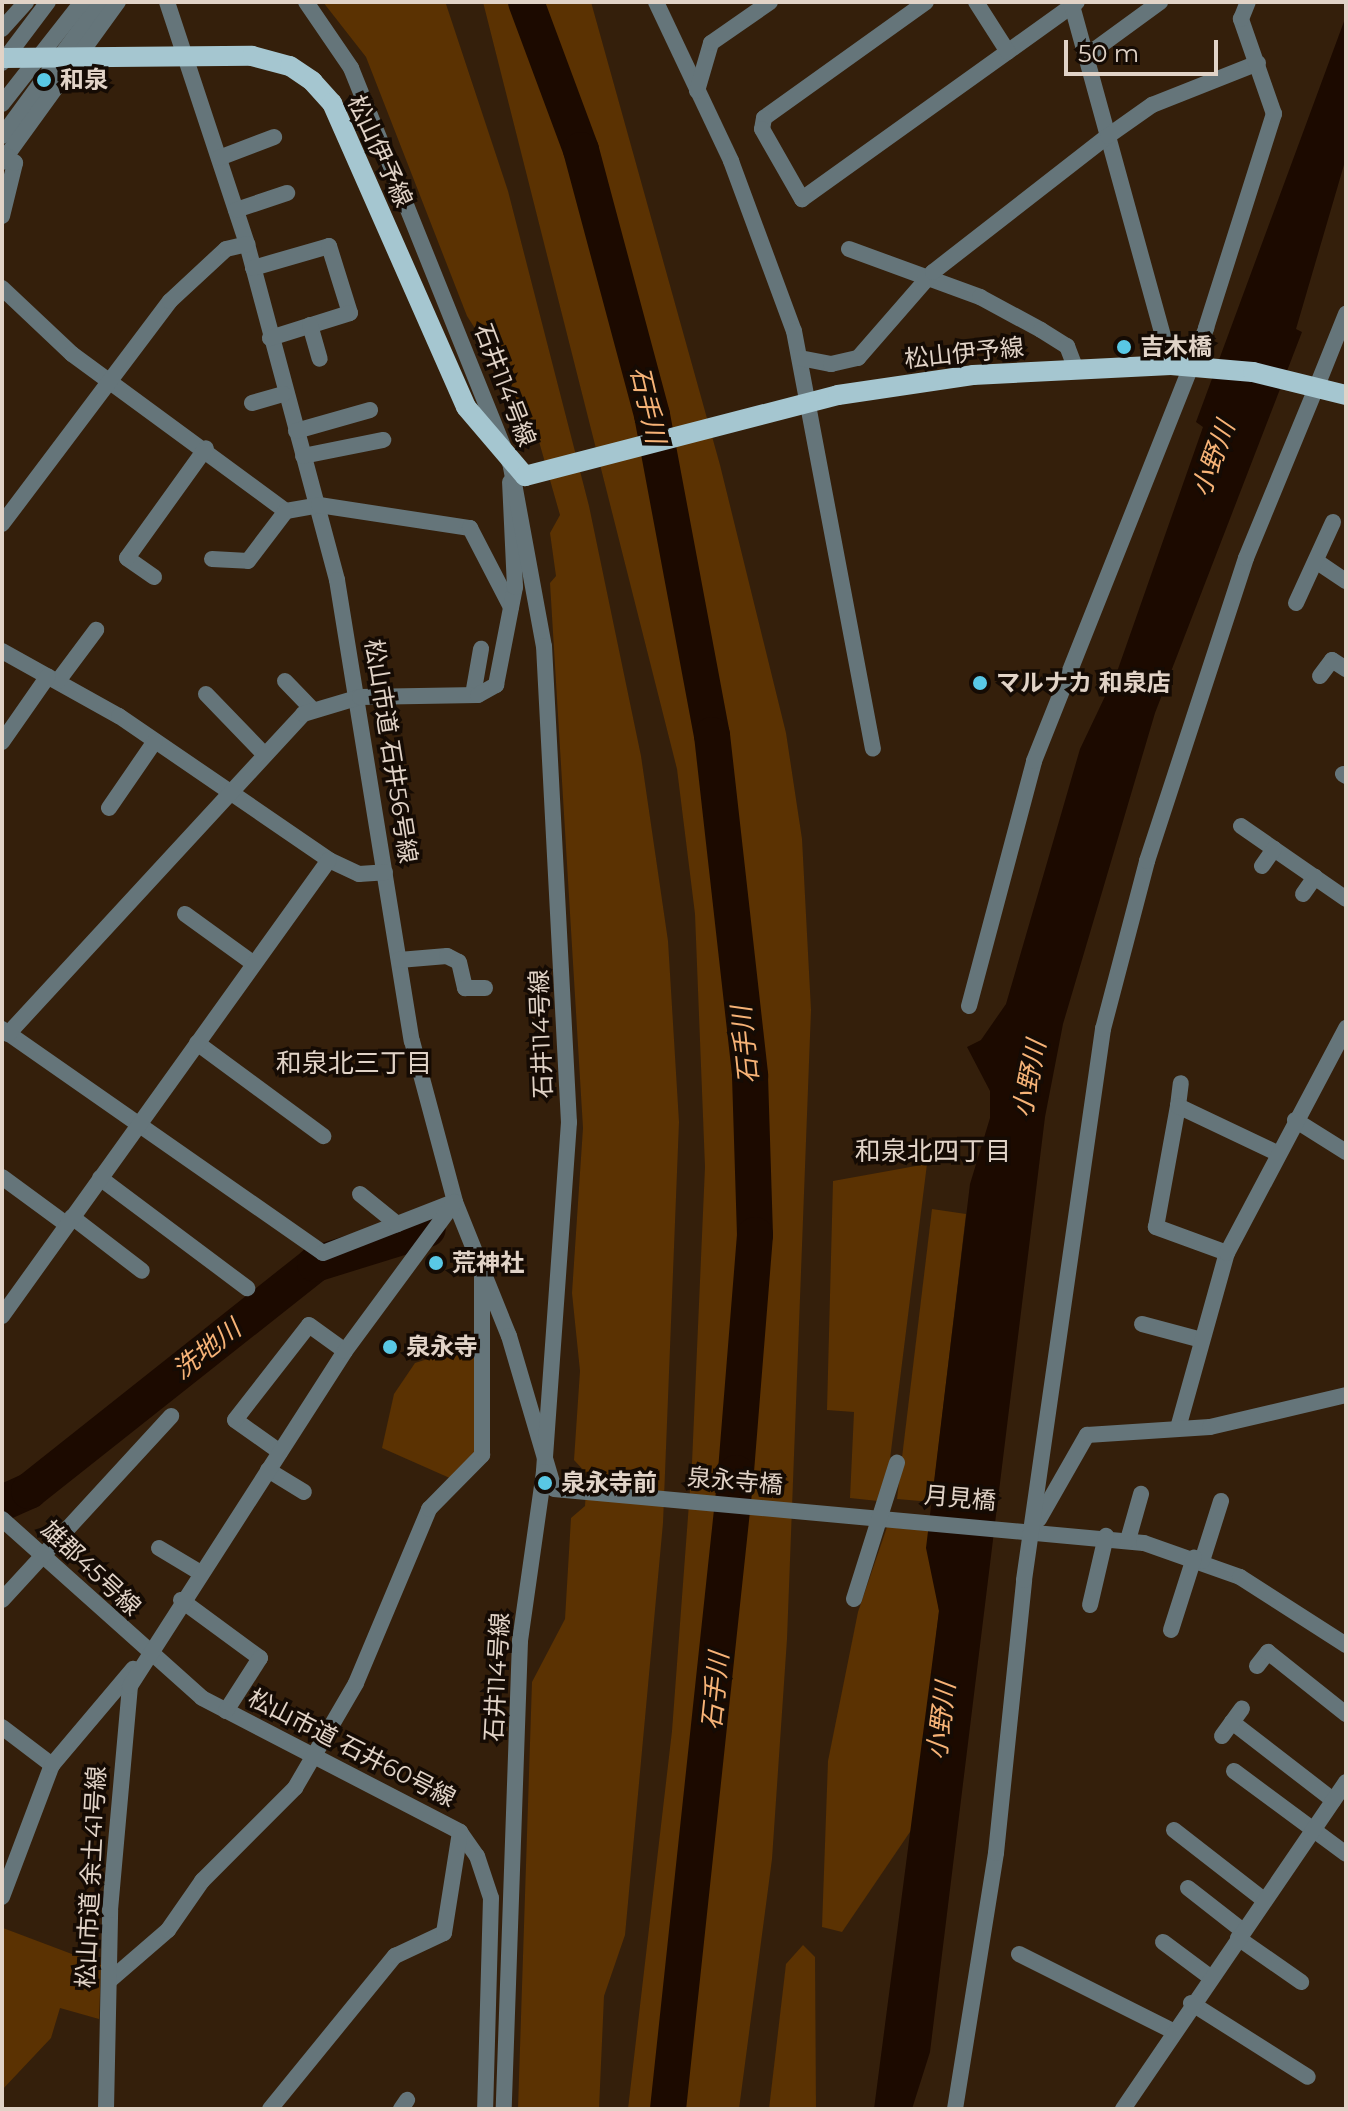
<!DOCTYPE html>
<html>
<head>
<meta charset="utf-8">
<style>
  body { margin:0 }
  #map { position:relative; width:1348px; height:2111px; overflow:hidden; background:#341f0b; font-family:Montserrat,"Noto Sans JP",sans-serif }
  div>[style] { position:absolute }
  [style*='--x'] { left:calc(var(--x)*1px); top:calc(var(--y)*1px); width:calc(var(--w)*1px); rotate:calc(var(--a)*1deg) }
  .green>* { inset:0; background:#5b3202 }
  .water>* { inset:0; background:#1c0a00 }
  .river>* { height:36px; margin:-18px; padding:0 18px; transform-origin:18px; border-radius:18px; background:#1c0a00 }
  .minor>* { height:16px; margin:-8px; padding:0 8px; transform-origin:8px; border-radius:8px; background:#65757a }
  .tertiary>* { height:16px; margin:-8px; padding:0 8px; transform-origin:8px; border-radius:8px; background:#65757a }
  .primary>* { height:20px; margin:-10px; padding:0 10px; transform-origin:10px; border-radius:10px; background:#a5c6d0 }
  .dots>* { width:22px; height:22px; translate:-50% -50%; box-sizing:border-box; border:4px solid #150b04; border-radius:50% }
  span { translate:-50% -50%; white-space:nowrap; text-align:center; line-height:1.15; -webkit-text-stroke:7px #150b04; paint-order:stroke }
  .poi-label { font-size:24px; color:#e1d3c7; font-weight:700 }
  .left { translate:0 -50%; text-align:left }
  .street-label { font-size:24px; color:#e1d3c7 }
  .water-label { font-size:26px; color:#f7b377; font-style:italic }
  .neighbourhood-label { font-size:26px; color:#e1d3c7 }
  .frame { position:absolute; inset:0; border:4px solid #e1d3c7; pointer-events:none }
  .scale { position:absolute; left:1064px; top:40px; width:154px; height:36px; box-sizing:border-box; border:4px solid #e1d3c7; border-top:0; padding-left:10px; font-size:24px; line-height:28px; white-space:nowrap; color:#e1d3c7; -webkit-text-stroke:6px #150b04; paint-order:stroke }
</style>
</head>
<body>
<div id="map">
  <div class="green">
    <div style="clip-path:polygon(323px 2px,446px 4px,508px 191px,589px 506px,641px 756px,668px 941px,679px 1122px,663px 1523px,625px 1935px,604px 1996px,599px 2109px,518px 2109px,532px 1682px,565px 1619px,571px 1518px,585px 1506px,587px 1474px,574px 1460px,580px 1371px,572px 1293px,583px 1128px,550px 583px,556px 576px,550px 533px,560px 515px,538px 438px,514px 416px,495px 360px,467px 316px,366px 57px)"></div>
    <div style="clip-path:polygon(483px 2px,591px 2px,720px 465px,786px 733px,802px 839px,811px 1010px,787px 1639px,772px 1859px,739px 2109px,628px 2109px,672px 1731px,692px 1463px,705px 1167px,695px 914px,677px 769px)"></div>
    <div style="clip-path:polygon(927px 1164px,886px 1491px,878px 1501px,850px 1498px,854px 1412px,827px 1410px,833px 1181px)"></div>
    <div style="clip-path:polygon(932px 1209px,966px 1214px,932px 1502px,897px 1499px)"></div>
    <div style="clip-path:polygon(478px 1343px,478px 1450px,452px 1479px,382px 1448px,394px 1394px,415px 1363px)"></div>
    <div style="clip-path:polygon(887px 1527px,928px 1531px,939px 1611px,914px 1826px,842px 1932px,822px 1927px,828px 1761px,858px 1612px)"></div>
    <div style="clip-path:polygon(3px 1928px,101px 1965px,99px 2019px,60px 2008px,51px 2038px,2px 2090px)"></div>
    <div style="clip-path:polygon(803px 1945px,815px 1957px,816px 2109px,769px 2109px,786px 1964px)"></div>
  </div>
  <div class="water">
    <div style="clip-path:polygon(1346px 16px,1346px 158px,1296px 329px,1302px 332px,1155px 713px,1063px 1024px,1045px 1117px,930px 2052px,912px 2109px,874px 2109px,939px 1611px,926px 1548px,970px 1184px,990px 1118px,990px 1091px,967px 1047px,981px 1040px,1006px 1004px,1080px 749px,1118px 669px,1203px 427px,1196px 422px)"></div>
  </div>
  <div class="river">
    <div style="--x:526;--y:2;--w:158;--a:69.6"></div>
    <div style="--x:581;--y:150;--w:274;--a:75"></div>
    <div style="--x:652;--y:415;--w:326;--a:79.4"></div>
    <div style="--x:712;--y:735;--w:343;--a:83.6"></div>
    <div style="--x:750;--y:1076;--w:159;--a:88.2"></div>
    <div style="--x:755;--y:1235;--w:239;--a:94.6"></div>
    <div style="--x:736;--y:1473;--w:640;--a:96.1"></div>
    <div style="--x:2;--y:1503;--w:30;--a:-24"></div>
    <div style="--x:29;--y:1491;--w:365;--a:-38.4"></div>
    <div style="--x:315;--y:1264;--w:118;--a:-17.2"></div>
  </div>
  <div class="minor">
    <div style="--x:167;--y:2;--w:255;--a:71.7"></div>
    <div style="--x:247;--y:244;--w:348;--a:75"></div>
    <div style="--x:337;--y:580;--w:467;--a:80.8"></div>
    <div style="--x:412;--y:1041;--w:167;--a:75"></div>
    <div style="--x:455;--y:1202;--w:144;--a:68.1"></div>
    <div style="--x:509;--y:1336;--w:159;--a:73.6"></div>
    <div style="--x:554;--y:1489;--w:592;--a:5.23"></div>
    <div style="--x:1144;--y:1543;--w:102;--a:19.5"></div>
    <div style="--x:1240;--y:1577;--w:126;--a:32.7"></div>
    <div style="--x:656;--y:2;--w:176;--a:64.7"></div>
    <div style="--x:731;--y:161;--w:181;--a:69.7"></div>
    <div style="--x:794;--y:331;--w:425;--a:79.3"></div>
    <div style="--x:926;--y:2;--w:199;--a:144.4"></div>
    <div style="--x:764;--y:118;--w:11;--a:100"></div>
    <div style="--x:762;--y:129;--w:81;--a:60.3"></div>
    <div style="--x:802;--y:199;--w:338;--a:-35.6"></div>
    <div style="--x:976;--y:2;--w:59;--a:57.4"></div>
    <div style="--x:1071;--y:2;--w:377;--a:74.6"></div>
    <div style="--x:2;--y:29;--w:36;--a:-48"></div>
    <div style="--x:1086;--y:56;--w:92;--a:-36.1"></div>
    <div style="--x:697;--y:91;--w:50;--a:-73.7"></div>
    <div style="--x:711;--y:43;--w:72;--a:-34.8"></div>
    <div style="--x:2;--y:136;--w:166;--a:-53.8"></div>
    <div style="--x:219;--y:158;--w:59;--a:-20.9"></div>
    <div style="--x:2;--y:162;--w:198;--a:-54.1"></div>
    <div style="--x:236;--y:210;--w:54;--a:-18.4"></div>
    <div style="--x:2;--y:216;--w:55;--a:-76.2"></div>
    <div style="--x:15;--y:163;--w:11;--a:-139"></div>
    <div style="--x:849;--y:249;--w:140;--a:20.1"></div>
    <div style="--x:980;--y:297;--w:69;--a:28.4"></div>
    <div style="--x:1041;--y:330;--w:31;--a:32"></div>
    <div style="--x:1067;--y:346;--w:26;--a:69"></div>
    <div style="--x:253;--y:268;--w:79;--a:-16.1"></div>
    <div style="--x:329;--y:246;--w:70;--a:72.6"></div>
    <div style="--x:350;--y:313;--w:84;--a:162.6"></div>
    <div style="--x:2;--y:288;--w:96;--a:43.3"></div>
    <div style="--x:72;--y:354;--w:265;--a:36.3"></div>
    <div style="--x:286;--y:511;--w:34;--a:-10"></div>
    <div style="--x:319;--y:505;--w:153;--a:8.7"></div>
    <div style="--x:470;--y:528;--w:89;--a:62.6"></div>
    <div style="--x:310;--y:325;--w:35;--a:74"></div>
    <div style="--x:800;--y:358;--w:32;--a:11"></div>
    <div style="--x:831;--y:364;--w:28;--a:-13"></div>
    <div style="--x:858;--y:358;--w:114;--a:-48.9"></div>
    <div style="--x:933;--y:272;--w:222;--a:-37.9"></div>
    <div style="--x:1108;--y:136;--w:54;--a:-35.2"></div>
    <div style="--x:1152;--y:105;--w:114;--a:-21.6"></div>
    <div style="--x:252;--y:403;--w:33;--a:-16"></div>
    <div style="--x:296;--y:431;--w:77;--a:-15.8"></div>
    <div style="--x:303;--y:456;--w:82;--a:-11.3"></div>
    <div style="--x:2;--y:524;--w:279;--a:-53"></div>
    <div style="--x:170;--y:301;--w:76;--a:-42.9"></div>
    <div style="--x:226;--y:249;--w:22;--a:-13"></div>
    <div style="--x:212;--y:559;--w:36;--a:3"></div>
    <div style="--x:248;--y:561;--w:63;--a:-52.8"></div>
    <div style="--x:1316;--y:561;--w:36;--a:34"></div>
    <div style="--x:154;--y:577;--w:33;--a:-145"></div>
    <div style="--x:127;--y:558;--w:135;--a:-54.3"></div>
    <div style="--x:1296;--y:603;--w:89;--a:-65.4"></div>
    <div style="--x:2;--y:651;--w:134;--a:29.1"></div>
    <div style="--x:119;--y:716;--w:255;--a:34.4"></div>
    <div style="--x:329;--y:860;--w:33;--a:25"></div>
    <div style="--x:359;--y:874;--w:26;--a:-4"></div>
    <div style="--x:1320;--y:676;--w:20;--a:-53"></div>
    <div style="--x:1332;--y:660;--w:17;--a:33"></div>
    <div style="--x:58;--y:681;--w:64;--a:-53.3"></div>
    <div style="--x:285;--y:681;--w:40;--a:46"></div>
    <div style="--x:206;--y:694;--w:83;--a:46"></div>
    <div style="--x:473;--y:695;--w:47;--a:-80.1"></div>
    <div style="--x:2;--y:742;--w:80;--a:-55.1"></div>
    <div style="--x:1343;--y:774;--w:4;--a:34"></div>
    <div style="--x:109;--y:808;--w:81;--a:-55.5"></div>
    <div style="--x:1241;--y:826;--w:128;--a:34.8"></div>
    <div style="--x:1262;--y:866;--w:21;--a:-55"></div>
    <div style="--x:1303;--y:894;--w:21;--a:-55"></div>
    <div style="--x:185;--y:914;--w:85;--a:35.9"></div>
    <div style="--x:399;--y:960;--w:48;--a:-4.8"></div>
    <div style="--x:447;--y:956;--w:13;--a:27"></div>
    <div style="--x:459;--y:962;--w:27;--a:77"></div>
    <div style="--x:465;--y:988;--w:20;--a:0"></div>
    <div style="--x:969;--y:1006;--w:253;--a:-75.1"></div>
    <div style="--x:1034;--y:761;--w:466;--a:-68.3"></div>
    <div style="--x:1206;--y:328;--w:225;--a:-72.4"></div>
    <div style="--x:1274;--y:114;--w:101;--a:-109.2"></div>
    <div style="--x:1241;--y:19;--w:18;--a:-68"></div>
    <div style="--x:2;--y:1029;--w:391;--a:34.9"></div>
    <div style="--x:323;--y:1253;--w:141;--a:-21.3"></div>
    <div style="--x:8;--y:1034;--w:435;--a:-47.3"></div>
    <div style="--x:303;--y:714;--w:59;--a:-16.6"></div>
    <div style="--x:360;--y:697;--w:118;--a:-1"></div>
    <div style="--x:478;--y:695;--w:21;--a:-29"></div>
    <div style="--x:496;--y:685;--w:100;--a:-79"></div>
    <div style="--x:515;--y:587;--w:105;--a:-92.7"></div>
    <div style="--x:197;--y:1043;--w:157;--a:36.4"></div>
    <div style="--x:1178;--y:1106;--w:23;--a:-83"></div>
    <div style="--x:1295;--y:1120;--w:60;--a:32.1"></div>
    <div style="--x:2;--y:1177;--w:79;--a:36.3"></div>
    <div style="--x:100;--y:1178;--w:184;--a:36.8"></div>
    <div style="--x:360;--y:1194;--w:48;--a:39"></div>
    <div style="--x:72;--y:1217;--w:88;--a:37.6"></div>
    <div style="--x:1227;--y:1253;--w:76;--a:-159.9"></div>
    <div style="--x:1156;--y:1227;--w:123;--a:-79.7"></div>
    <div style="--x:1178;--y:1106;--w:110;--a:25.4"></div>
    <div style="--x:2;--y:1316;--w:561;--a:-54.36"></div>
    <div style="--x:1142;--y:1324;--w:58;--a:15"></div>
    <div style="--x:1178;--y:1428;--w:182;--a:-74.4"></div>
    <div style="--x:1227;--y:1253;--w:255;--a:-62.1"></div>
    <div style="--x:280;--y:1452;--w:55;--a:-144.6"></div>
    <div style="--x:235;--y:1420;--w:120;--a:-52.1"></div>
    <div style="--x:309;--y:1325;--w:44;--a:35.8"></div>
    <div style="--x:268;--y:1470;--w:42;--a:31.4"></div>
    <div style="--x:2;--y:1519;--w:268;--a:41.8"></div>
    <div style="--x:202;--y:1698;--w:291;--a:27.4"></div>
    <div style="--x:460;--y:1832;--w:29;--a:55"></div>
    <div style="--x:477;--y:1856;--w:44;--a:71.6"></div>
    <div style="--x:491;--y:1898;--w:211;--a:91.6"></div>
    <div style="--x:1039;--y:1519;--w:97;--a:-60.3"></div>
    <div style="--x:1087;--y:1435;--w:123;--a:-3.7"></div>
    <div style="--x:1210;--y:1427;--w:140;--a:-13.2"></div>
    <div style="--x:1128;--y:1540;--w:48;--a:-74.2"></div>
    <div style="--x:159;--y:1548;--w:47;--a:31"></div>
    <div style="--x:1202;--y:1561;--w:63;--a:-72.4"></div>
    <div style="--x:854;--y:1599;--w:143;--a:-72.5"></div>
    <div style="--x:2;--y:1600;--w:250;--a:-47.4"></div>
    <div style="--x:181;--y:1600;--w:98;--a:36.3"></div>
    <div style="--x:260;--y:1658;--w:63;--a:122.7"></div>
    <div style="--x:1090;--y:1605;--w:71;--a:-76.9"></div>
    <div style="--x:1171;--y:1630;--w:76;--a:-72.3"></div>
    <div style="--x:1257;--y:1666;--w:18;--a:-52"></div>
    <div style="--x:1268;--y:1652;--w:100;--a:38.5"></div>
    <div style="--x:1232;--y:1722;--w:128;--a:37.7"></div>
    <div style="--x:2;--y:1727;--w:63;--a:37.2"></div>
    <div style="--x:1222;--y:1736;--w:34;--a:-54"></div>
    <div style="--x:1234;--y:1771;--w:139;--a:36.5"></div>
    <div style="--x:1174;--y:1830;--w:114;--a:37.9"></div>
    <div style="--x:1188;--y:1888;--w:70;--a:38"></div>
    <div style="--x:2;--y:1897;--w:141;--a:-69.3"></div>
    <div style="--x:52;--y:1765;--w:126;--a:-49.8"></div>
    <div style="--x:1238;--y:1938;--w:77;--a:34.9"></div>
    <div style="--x:1163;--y:1942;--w:59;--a:36.7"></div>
    <div style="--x:1019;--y:1954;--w:170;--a:26.6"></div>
    <div style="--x:109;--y:1981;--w:78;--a:-40.8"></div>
    <div style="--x:168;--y:1930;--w:60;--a:-55.2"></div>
    <div style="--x:202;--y:1881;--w:132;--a:-45"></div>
    <div style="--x:295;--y:1788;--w:121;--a:-59.8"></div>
    <div style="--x:356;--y:1683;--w:189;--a:-67.2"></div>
    <div style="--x:429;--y:1509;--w:76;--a:-45.5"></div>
    <div style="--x:482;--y:1455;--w:183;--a:-90"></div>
    <div style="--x:1191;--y:2003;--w:138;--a:32.3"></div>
    <div style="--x:106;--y:2109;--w:199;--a:-88.8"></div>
    <div style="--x:110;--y:1910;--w:225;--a:-84.9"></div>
    <div style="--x:130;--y:1686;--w:398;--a:-57.3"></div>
    <div style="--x:345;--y:1351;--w:185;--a:-53.6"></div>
    <div style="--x:270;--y:2109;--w:198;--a:-50.8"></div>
    <div style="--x:395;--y:1956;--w:54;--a:-25.1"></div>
    <div style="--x:444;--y:1933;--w:102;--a:-81"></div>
    <div style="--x:401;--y:2109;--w:11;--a:-56"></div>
    <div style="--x:955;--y:2109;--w:259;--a:-80.9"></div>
    <div style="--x:996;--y:1853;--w:274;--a:-84.1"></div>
    <div style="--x:1024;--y:1580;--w:557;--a:-81.84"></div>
    <div style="--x:1103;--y:1029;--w:174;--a:-75.3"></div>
    <div style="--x:1147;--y:861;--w:319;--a:-71.9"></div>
    <div style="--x:1246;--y:558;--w:186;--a:-67.6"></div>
    <div style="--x:1123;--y:2109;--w:396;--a:-55.7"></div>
  </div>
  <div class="tertiary">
    <div style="--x:306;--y:2;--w:80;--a:55.7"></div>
    <div style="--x:351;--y:68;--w:430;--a:68.1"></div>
    <div style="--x:511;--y:467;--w:182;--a:79.6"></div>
    <div style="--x:544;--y:646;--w:477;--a:87"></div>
    <div style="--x:569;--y:1122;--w:351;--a:94.1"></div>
    <div style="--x:544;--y:1472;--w:171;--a:98.1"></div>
    <div style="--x:520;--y:1641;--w:468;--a:92"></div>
    <div style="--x:2;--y:63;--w:76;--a:-53"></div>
    <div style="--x:2;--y:104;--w:130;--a:-51.9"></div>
    <div style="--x:1317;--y:386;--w:78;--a:-68.1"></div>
  </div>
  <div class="primary">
    <div style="--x:2;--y:58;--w:250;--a:-0.5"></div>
    <div style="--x:252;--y:56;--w:39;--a:15"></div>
    <div style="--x:290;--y:66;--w:27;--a:34"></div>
    <div style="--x:312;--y:81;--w:30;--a:48"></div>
    <div style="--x:332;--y:103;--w:332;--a:66.2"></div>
    <div style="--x:466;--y:407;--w:91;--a:49.5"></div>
    <div style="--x:525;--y:476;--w:323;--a:-14.5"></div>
    <div style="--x:838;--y:395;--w:136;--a:-8.4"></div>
    <div style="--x:973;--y:375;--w:198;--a:-2.9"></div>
    <div style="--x:1171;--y:365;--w:82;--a:4.9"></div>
    <div style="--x:1253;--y:372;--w:96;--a:13.9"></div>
  </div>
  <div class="dots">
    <div style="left:44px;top:80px;background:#59c8e5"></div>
    <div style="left:1124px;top:347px;background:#59c8e5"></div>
    <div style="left:980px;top:683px;background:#59c8e5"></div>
    <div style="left:436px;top:1263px;background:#59c8e5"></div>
    <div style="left:390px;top:1347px;background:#59c8e5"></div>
    <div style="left:545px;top:1483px;background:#59c8e5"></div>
  </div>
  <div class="poi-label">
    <span class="left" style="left:60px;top:80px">和泉</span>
    <span class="left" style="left:1140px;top:347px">吉木橋</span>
    <span class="left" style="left:996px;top:683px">マルナカ 和泉店</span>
    <span class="left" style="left:452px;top:1263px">荒神社</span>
    <span class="left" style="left:406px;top:1347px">泉永寺</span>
    <span class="left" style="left:561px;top:1483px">泉永寺前</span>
  </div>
  <div class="street-label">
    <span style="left:380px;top:151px;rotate:65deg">松山伊予線</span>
    <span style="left:964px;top:353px;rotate:-6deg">松山伊予線</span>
    <span style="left:505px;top:385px;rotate:69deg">石井114号線</span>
    <span style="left:391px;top:751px;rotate:81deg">松山市道 石井56号線</span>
    <span style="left:541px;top:1034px;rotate:-92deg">石井114号線</span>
    <span style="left:735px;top:1481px;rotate:5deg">泉永寺橋</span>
    <span style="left:960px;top:1498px;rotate:5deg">月見橋</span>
    <span style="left:91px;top:1568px;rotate:43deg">雄郡45号線</span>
    <span style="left:497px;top:1677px;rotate:-87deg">石井114号線</span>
    <span style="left:352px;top:1748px;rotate:27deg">松山市道 石井60号線</span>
    <span style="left:91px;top:1877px;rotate:-87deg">松山市道 余土41号線</span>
  </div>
  <div class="water-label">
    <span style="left:647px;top:405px;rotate:77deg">石手川</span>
    <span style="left:1214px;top:459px;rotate:-70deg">小野川</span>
    <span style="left:746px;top:1045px;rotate:-96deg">石手川</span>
    <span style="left:1030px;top:1079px;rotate:-79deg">小野川</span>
    <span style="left:207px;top:1350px;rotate:-38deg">洗地川</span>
    <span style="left:716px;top:1691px;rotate:-84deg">石手川</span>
    <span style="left:942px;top:1721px;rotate:-83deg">小野川</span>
  </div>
  <div class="neighbourhood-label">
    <span style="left:354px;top:1064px">和泉北三丁目</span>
    <span style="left:933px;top:1152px">和泉北四丁目</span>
  </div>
  <div class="frame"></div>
  <div class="scale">50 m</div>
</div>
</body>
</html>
